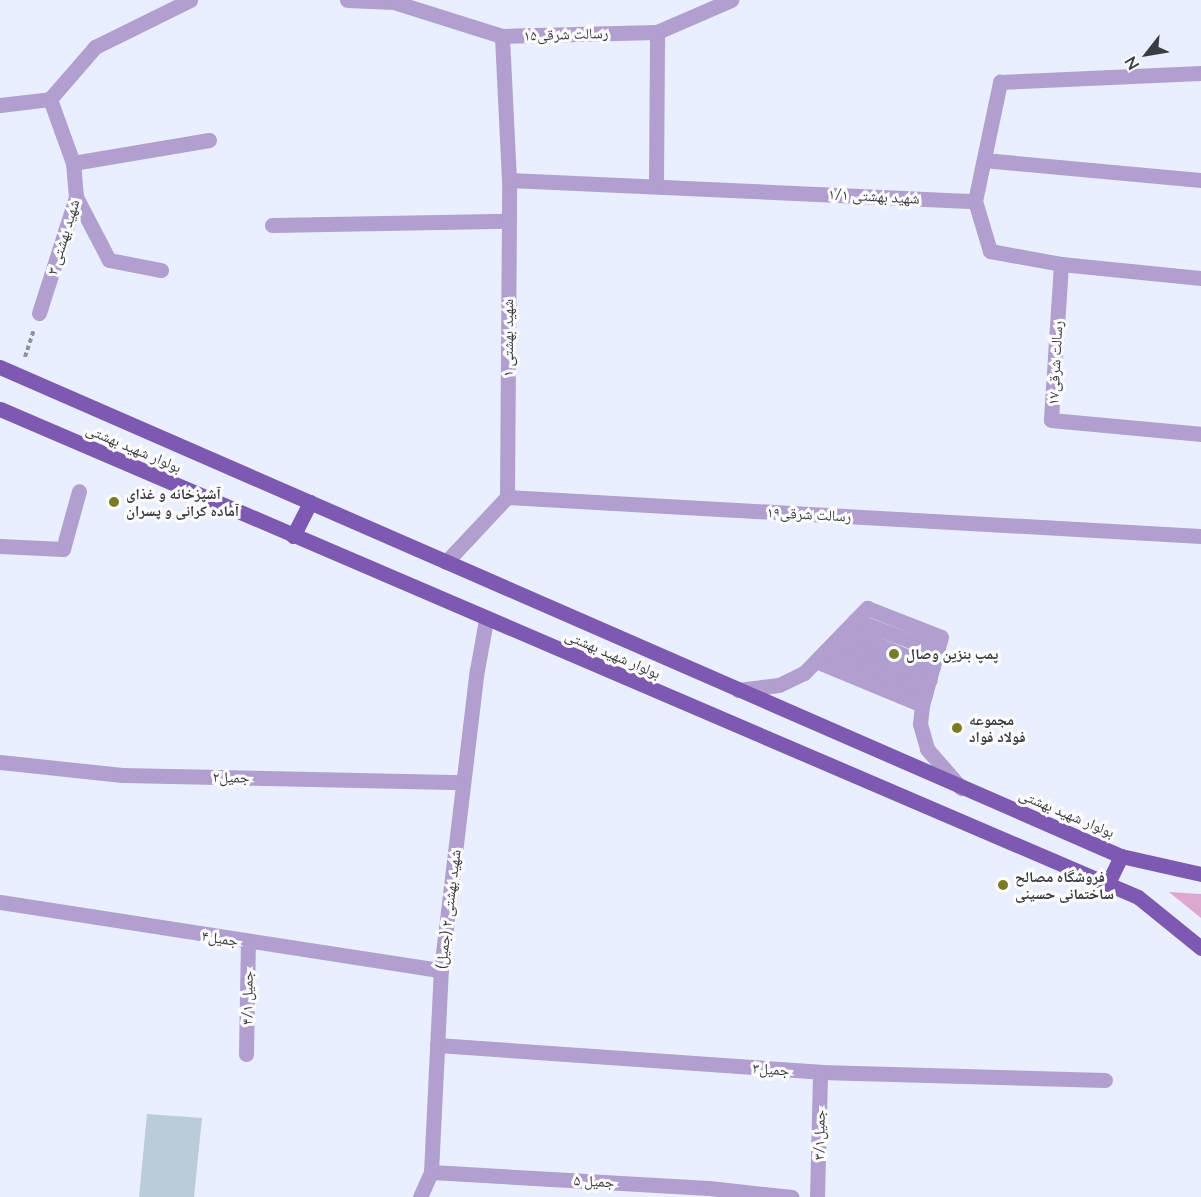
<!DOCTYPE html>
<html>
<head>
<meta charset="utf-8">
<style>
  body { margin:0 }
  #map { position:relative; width:1201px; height:1197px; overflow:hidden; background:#e9effe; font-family:Lato,"Noto Naskh Arabic",sans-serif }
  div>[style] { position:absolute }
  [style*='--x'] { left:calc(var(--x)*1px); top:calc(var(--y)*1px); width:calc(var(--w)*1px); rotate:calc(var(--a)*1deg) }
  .green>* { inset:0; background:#dea6d3 }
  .building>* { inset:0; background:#b9ccd8 }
  .path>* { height:4px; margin-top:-2px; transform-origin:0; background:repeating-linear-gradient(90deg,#8c919c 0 4.5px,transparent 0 7.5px) }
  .minor>* { height:15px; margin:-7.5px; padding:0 7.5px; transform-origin:7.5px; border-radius:7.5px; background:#b19fd0 }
  .major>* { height:15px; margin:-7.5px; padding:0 7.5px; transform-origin:7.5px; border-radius:7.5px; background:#7e59b2 }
  .dots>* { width:16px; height:16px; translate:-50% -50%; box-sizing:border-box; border:3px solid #fcfcfc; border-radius:50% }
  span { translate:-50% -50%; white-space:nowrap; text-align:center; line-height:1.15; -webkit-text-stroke:6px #fcfcfc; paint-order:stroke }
  .street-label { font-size:15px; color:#393c43 }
  .poi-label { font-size:15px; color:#393c43; font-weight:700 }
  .left { translate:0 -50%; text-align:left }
  .north { position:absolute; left:1117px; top:24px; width:60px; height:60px; -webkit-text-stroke:4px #fcfcfc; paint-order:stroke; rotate:239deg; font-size:16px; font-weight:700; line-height:24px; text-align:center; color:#393c43 }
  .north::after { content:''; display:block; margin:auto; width:21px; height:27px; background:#393c43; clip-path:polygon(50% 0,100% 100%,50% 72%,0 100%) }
</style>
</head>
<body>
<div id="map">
  <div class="green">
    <div style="clip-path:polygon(1169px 892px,1201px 894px,1201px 918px)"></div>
  </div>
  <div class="building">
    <div style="clip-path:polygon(147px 1114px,202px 1118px,194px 1197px,139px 1197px)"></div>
  </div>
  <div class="path">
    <div style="--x:25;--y:357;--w:28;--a:-72"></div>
  </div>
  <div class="minor">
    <div style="--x:347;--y:0;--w:47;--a:2.4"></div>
    <div style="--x:394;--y:2;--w:113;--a:17.5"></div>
    <div style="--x:0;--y:105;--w:50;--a:-6.8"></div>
    <div style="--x:50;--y:99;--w:69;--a:-49.1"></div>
    <div style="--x:95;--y:47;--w:106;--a:-26.3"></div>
    <div style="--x:984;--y:160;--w:218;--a:5.3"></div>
    <div style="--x:73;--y:163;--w:138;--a:-9.6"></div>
    <div style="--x:509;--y:180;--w:466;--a:2.6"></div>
    <div style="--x:975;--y:201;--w:52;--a:73.3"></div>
    <div style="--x:990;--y:251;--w:72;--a:10.4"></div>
    <div style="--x:1061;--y:264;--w:141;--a:5.7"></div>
    <div style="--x:656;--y:185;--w:153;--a:-89.6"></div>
    <div style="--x:76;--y:197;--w:71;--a:62.4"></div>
    <div style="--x:109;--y:260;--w:53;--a:10.9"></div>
    <div style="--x:975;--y:201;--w:122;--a:-78.1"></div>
    <div style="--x:1000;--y:82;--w:201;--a:-2.6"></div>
    <div style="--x:272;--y:225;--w:237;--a:-1"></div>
    <div style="--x:1061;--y:264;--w:156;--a:93.7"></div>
    <div style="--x:1051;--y:420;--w:151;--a:5.3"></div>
    <div style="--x:39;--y:313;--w:122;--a:-72.3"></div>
    <div style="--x:76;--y:197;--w:34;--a:-95"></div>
    <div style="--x:73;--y:163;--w:68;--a:-109.8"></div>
    <div style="--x:507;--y:497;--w:317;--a:-89.6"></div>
    <div style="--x:509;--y:180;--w:144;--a:-92.8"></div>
    <div style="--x:502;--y:36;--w:155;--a:-1.5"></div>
    <div style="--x:657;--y:32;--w:81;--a:-23.4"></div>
    <div style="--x:0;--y:546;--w:63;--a:2.7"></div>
    <div style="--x:63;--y:549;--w:60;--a:-74.6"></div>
    <div style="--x:446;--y:562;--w:89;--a:-46.8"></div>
    <div style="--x:507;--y:497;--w:695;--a:3.22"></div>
    <div style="--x:855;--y:620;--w:89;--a:20.5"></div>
    <div style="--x:845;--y:631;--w:95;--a:22.2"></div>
    <div style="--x:834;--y:642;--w:103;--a:21.6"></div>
    <div style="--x:826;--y:651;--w:108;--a:22.8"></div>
    <div style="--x:816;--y:661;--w:115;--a:22.5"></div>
    <div style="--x:922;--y:705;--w:19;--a:96"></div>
    <div style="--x:920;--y:724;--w:26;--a:74"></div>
    <div style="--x:927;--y:749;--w:52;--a:48.9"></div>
    <div style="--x:738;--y:690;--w:41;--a:-7"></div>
    <div style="--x:779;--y:685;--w:28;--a:-26"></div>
    <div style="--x:804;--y:673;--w:91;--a:-45.9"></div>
    <div style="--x:867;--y:608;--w:79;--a:21.4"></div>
    <div style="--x:941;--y:637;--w:71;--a:105.6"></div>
    <div style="--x:0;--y:762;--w:123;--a:6.1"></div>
    <div style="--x:122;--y:775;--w:341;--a:1.2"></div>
    <div style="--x:0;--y:902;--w:446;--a:8.8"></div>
    <div style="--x:437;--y:1045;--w:384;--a:4"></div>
    <div style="--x:820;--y:1072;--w:285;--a:1.6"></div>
    <div style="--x:246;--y:1054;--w:112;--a:-89"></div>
    <div style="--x:431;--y:1172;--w:278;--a:3.3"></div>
    <div style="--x:709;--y:1188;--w:83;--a:6.2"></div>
    <div style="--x:420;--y:1197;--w:27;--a:-66"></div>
    <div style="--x:431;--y:1172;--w:202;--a:-87.2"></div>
    <div style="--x:441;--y:970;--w:302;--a:-83.2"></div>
    <div style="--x:477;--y:670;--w:51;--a:-79.8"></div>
    <div style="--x:817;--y:1197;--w:125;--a:-88.6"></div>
  </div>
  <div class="major">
    <div style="--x:0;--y:367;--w:1223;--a:23.57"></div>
    <div style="--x:1121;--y:856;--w:82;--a:12.7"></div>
    <div style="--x:0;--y:409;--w:1238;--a:23.21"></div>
    <div style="--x:1138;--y:897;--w:81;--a:39"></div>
    <div style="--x:293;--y:536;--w:38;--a:-63"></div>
    <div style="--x:1108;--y:883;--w:30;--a:-64"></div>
  </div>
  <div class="dots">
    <div style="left:114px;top:502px;background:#7b7b23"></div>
    <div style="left:894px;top:654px;background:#7b7b23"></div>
    <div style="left:957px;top:728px;background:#7b7b23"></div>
    <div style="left:1003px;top:885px;background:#7b7b23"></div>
  </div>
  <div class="street-label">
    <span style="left:566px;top:34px;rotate:-2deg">رسالت شرقی۱۵</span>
    <span style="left:874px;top:196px;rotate:3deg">شهید بهشتی ۱/۱</span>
    <span style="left:63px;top:237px;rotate:-73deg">شهید بهشتی ۳</span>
    <span style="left:508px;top:338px;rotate:-90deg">شهید بهشتی ۱</span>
    <span style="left:1055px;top:363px;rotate:-87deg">رسالت شرقی۱۷</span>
    <span style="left:134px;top:448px;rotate:23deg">بولوار شهید بهشتی</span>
    <span style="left:809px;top:514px;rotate:3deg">رسالت شرقی۱۹</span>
    <span style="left:613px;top:654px;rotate:23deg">بولوار شهید بهشتی</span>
    <span style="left:231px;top:777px;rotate:1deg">جمیل۲</span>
    <span style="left:1067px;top:813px;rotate:23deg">بولوار شهید بهشتی</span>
    <span style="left:448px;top:909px;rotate:-83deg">شهید بهشتی ۲ (جمیل)</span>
    <span style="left:220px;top:938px;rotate:9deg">جمیل۴</span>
    <span style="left:247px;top:998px;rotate:-89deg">جمیل ۴/۱</span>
    <span style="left:771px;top:1069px;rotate:4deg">جمیل۳</span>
    <span style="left:819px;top:1135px;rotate:-89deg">جمیل۳/۱</span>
    <span style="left:594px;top:1181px;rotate:3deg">جمیل ۵</span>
  </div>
  <div class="poi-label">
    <span class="left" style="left:126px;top:502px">آشپزخانه و غذای<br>آماده کرانی و پسران</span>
    <span class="left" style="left:906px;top:654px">پمپ بنزین وصال</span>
    <span class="left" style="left:969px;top:728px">مجموعه<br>فولاد فواد</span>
    <span class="left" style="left:1015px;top:885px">فروشگاه مصالح<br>ساختمانی حسینی</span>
  </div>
  <div class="north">N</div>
</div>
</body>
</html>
